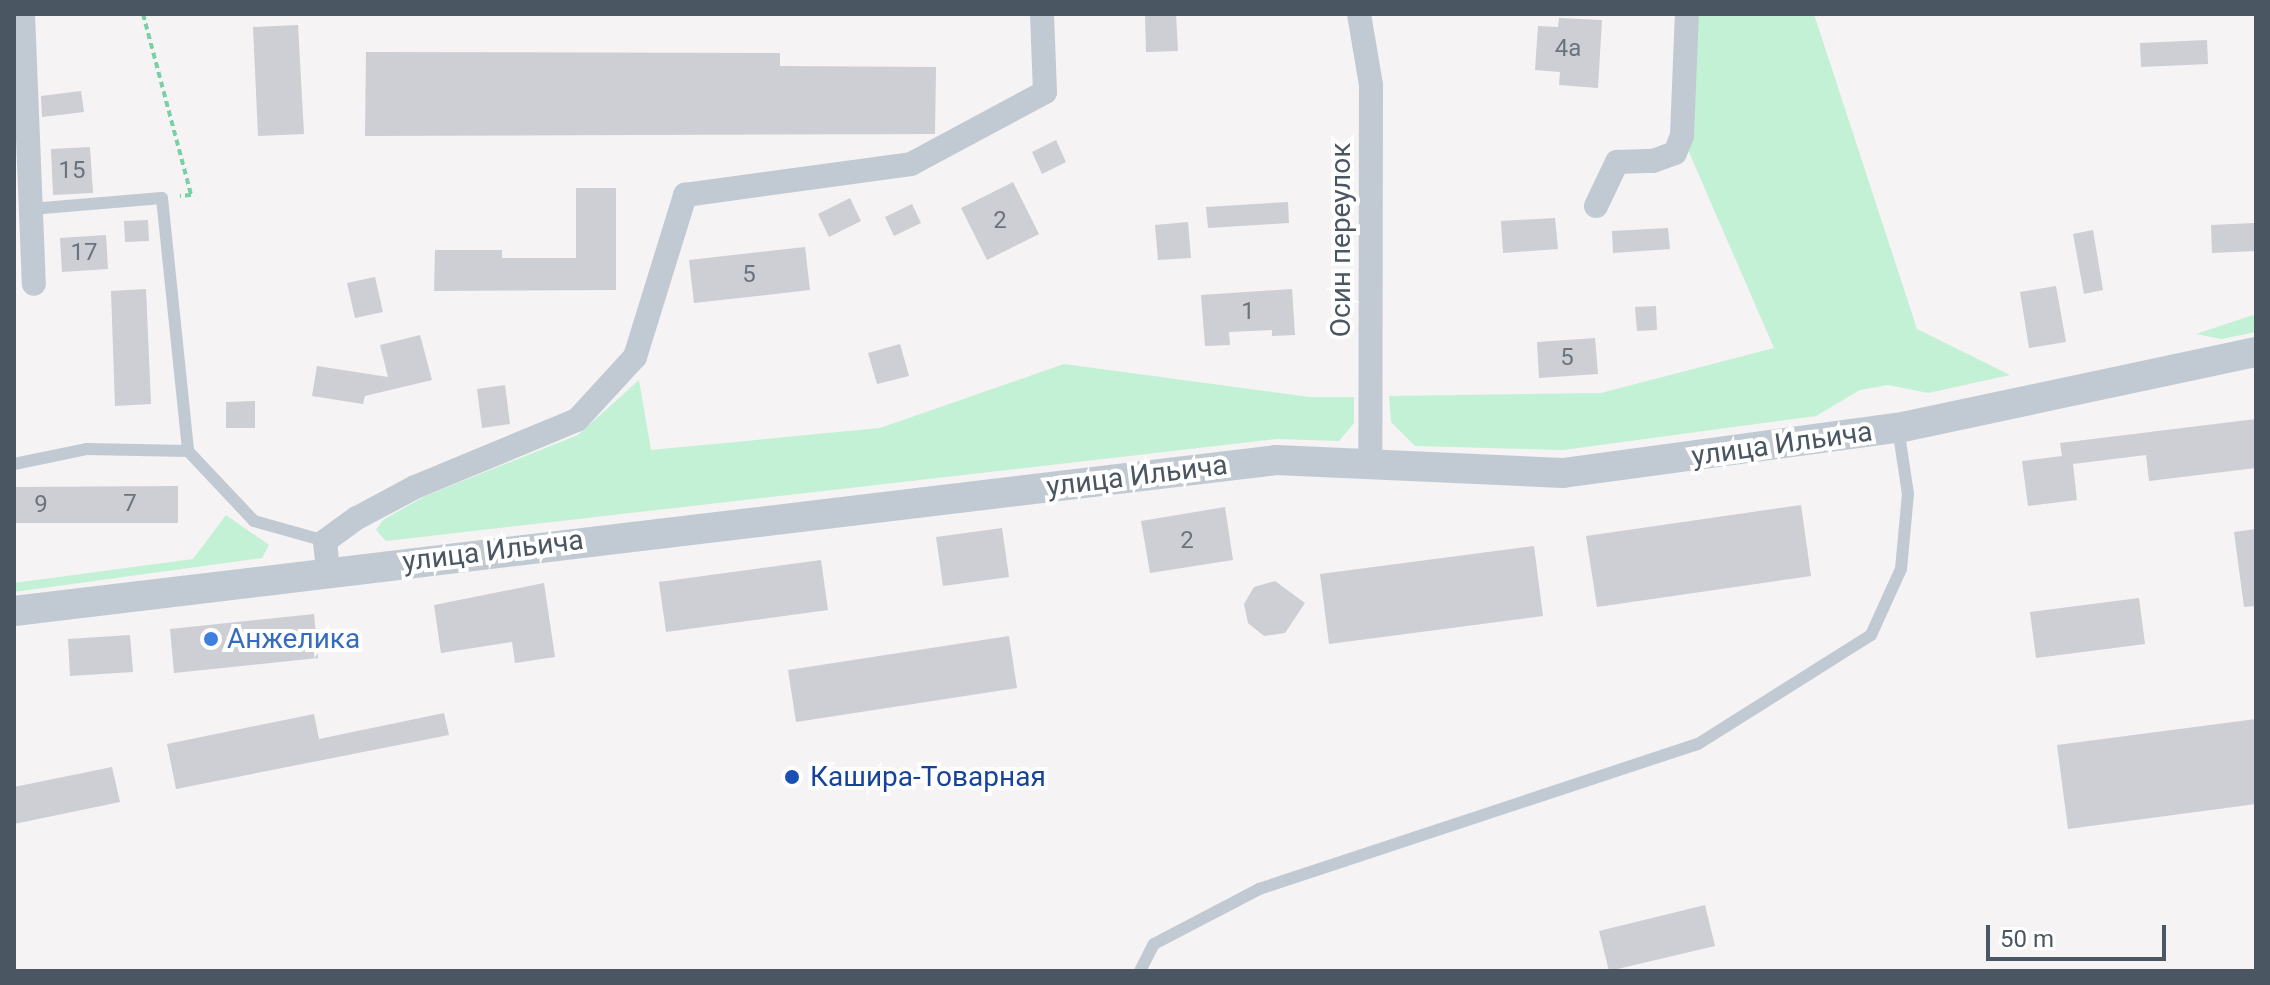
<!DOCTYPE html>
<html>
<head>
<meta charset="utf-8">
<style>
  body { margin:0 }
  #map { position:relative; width:2270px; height:985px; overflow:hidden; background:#f5f3f3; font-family:Roboto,sans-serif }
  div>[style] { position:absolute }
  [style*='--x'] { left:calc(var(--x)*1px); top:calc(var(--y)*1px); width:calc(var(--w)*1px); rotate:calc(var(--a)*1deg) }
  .green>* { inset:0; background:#c3f1d5 }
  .building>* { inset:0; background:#cdcfd5 }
  .path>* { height:4px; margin-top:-2px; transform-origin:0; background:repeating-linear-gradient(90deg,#7ad0a6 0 6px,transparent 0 10px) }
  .service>* { height:12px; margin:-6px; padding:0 6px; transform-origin:6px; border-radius:6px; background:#c1cad2 }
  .minor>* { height:24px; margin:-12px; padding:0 12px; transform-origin:12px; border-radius:12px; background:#c1cad2 }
  .tertiary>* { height:30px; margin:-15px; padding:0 15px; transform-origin:15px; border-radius:15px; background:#c1cad2 }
  .dots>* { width:22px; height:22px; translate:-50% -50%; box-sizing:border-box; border:4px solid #fff; border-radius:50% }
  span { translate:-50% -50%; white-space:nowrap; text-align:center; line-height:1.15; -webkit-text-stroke:8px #fff; paint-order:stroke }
  .number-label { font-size:24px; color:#6b747e }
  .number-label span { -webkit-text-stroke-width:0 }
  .street-label { font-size:28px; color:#4a5661 }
  .shop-label { font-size:28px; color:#366cbe }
  .left { translate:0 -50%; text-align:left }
  .transit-label { font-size:28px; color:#164399 }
  .frame { position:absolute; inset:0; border:16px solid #4a5661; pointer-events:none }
  .scale { position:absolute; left:1986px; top:925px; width:180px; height:36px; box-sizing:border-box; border:4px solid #4a5661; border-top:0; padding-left:10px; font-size:24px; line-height:28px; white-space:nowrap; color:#4a5661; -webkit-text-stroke:6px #fff; paint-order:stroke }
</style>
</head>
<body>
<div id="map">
  <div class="green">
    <div style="clip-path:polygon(1687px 14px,1814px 14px,1917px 329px,2010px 375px,1928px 393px,1888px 385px,1860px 390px,1816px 416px,1563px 450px,1415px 446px,1391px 422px,1389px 396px,1601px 393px,1774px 348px,1682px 136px)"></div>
    <div style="clip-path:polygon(2256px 314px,2256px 332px,2222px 339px,2196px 334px)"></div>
    <div style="clip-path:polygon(1064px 364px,1310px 397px,1354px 397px,1354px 423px,1339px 441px,1277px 439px,386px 541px,376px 530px,383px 520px,425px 496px,578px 435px,639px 380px,651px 450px,880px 428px)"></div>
    <div style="clip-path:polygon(226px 515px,269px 545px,262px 558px,14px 592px,14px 583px,193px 559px)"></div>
  </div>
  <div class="building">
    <div style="clip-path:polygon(1145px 14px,1176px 14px,1178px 51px,1146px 52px)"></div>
    <div style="clip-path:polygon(1559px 18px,1602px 20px,1598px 88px,1559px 85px,1560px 72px,1535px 70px,1538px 26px,1558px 27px)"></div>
    <div style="clip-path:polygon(298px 25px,304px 134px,258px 136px,253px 27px)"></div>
    <div style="clip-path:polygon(2207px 40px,2208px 64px,2141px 67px,2140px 43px)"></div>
    <div style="clip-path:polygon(366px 52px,780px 53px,780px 66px,936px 67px,935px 134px,365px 136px)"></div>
    <div style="clip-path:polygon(81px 91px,84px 112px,42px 117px,41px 96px)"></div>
    <div style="clip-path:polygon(1056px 140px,1066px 162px,1042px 174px,1032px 152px)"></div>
    <div style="clip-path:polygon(90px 147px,93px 193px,53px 195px,51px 149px)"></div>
    <div style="clip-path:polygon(1013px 182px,1039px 234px,987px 260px,961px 208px)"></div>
    <div style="clip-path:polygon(576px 188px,616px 188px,616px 290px,434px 291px,435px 250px,502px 250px,502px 258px,576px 258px)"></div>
    <div style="clip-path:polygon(850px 198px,861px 221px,829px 237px,818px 214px)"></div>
    <div style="clip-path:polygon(1288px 202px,1289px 223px,1208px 228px,1206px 207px)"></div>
    <div style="clip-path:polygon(912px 204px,921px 223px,894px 236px,885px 217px)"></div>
    <div style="clip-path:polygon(1555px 218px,1558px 249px,1503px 253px,1501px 221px)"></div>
    <div style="clip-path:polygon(148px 220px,149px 241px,125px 242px,124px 221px)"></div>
    <div style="clip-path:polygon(1188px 222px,1191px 258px,1158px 260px,1155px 225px)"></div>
    <div style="clip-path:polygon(2254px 223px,2255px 251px,2212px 253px,2211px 225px)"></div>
    <div style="clip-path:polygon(1668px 228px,1670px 249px,1613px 253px,1612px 231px)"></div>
    <div style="clip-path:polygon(2093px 230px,2103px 290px,2084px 294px,2073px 234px)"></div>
    <div style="clip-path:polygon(106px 235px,108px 269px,62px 272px,60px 238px)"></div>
    <div style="clip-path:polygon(805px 247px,810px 290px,694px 303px,689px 260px)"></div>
    <div style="clip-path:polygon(375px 277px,383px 312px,355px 318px,347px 283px)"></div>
    <div style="clip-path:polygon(2056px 286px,2066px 342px,2029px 348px,2020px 292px)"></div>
    <div style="clip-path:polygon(146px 289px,151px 404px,115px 406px,111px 291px)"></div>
    <div style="clip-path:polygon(1292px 289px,1295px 335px,1272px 336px,1272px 330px,1229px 332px,1230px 345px,1205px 346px,1201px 295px)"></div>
    <div style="clip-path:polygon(1656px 306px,1657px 330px,1637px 331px,1635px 307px)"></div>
    <div style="clip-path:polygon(420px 335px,432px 380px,365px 396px,363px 404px,312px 396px,317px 366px,388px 377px,380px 345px)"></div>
    <div style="clip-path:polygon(1595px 338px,1598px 374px,1539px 378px,1537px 342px)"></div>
    <div style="clip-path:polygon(900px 344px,909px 376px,877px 384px,868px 353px)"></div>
    <div style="clip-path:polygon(505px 385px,510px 424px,482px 428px,477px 389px)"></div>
    <div style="clip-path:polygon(255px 401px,255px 428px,226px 428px,226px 402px)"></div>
    <div style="clip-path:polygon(2256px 419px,2256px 468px,2149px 481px,2146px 455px,2073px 464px,2077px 500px,2028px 506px,2022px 461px,2062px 456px,2060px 443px)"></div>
    <div style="clip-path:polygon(178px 486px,178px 523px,14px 523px,14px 487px)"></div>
    <div style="clip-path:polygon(1801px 505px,1811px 576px,1597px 607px,1586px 536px)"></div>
    <div style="clip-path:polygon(1225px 507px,1233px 560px,1150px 573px,1141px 521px)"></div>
    <div style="clip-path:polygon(1002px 528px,1009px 577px,943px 586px,936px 537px)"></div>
    <div style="clip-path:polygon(2256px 529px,2256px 606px,2244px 607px,2234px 532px)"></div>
    <div style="clip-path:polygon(1534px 546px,1543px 616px,1329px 644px,1320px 574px)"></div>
    <div style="clip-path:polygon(821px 560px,828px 610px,666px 632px,659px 582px)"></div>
    <div style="clip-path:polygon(1275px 581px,1305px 603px,1285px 633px,1264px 636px,1248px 623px,1244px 604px,1254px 587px)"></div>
    <div style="clip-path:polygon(544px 583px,555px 657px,515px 663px,512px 642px,441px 653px,434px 605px)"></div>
    <div style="clip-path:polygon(2139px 598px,2145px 644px,2036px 658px,2030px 612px)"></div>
    <div style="clip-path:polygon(314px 614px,318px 658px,174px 673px,170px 629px)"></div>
    <div style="clip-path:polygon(130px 635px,133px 672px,70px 676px,68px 639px)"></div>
    <div style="clip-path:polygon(1009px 636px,1017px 688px,796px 722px,788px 670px)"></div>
    <div style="clip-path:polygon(444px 713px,449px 735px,176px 789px,167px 744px,314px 714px,319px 739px)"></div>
    <div style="clip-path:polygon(2256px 719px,2256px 804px,2068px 829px,2057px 745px)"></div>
    <div style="clip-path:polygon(112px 767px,120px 802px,14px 824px,14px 787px)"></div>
    <div style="clip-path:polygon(1705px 905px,1715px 946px,1609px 971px,1599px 931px)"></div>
  </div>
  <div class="path">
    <div style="--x:143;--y:14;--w:187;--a:75.1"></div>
    <div style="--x:191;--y:195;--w:11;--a:175"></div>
  </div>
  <div class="service">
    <div style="--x:31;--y:209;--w:131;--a:-4.8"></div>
    <div style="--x:162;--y:198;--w:254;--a:84.1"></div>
    <div style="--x:188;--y:451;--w:96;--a:46.7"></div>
    <div style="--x:254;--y:521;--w:74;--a:15.7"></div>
    <div style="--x:14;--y:464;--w:75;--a:-11.6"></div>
    <div style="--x:87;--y:449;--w:101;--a:1.1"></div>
    <div style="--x:1140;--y:971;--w:30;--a:-63"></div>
    <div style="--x:1154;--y:944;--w:119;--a:-27.6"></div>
    <div style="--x:1259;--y:889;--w:462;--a:-18.3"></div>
    <div style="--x:1698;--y:744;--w:204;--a:-32.2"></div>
    <div style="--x:1871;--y:635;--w:72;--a:-65.6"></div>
    <div style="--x:1901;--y:569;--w:75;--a:-84.7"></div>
    <div style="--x:1908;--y:494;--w:67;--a:-98.6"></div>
  </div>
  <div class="minor">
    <div style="--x:23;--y:14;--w:270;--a:87.7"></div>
    <div style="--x:1359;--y:14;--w:72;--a:80.4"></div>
    <div style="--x:1371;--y:85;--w:382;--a:90.1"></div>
    <div style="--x:1596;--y:206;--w:49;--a:-64.5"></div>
    <div style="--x:1617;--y:162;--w:36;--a:-2"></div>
    <div style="--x:1653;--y:161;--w:23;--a:-20"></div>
    <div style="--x:1675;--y:153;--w:18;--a:-68"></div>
    <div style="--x:1682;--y:136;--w:122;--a:-87.7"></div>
    <div style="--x:328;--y:570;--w:29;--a:-96"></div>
    <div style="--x:325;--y:541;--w:39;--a:-36"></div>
    <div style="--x:357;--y:518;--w:66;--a:-28.1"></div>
    <div style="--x:415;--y:487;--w:175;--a:-22.5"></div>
    <div style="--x:577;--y:420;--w:86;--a:-47.4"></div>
    <div style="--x:635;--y:357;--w:170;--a:-72.8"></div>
    <div style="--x:685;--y:195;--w:228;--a:-7.8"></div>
    <div style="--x:911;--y:164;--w:152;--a:-28.2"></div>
    <div style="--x:1045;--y:92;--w:78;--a:-92.2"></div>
  </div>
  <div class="tertiary">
    <div style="--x:14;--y:611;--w:1271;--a:-6.82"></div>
    <div style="--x:1276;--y:460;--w:287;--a:2.6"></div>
    <div style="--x:1563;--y:473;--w:338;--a:-7.7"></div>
    <div style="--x:1898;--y:428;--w:366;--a:-12"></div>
  </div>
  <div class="dots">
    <div style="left:211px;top:639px;background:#3f7fe0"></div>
    <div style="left:792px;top:777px;background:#1a4fb4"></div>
  </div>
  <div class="number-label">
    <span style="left:1568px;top:49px">4а</span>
    <span style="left:72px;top:171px">15</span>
    <span style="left:1000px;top:221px">2</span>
    <span style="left:84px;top:253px">17</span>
    <span style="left:749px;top:275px">5</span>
    <span style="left:1248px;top:312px">1</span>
    <span style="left:1567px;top:358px">5</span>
    <span style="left:130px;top:504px">7</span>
    <span style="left:41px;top:505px">9</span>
    <span style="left:1187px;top:541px">2</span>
  </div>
  <div class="street-label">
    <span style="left:1341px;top:240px;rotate:-90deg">Осин переулок</span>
    <span style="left:1782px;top:444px;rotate:-8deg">улица Ильича</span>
    <span style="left:1137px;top:476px;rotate:-7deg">улица Ильича</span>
    <span style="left:493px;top:551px;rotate:-7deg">улица Ильича</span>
  </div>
  <div class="shop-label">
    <span class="left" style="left:227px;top:639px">Анжелика</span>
  </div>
  <div class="transit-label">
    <span class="left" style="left:810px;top:777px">Кашира-Товарная</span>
  </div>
  <div class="frame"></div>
  <div class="scale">50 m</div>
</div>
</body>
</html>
